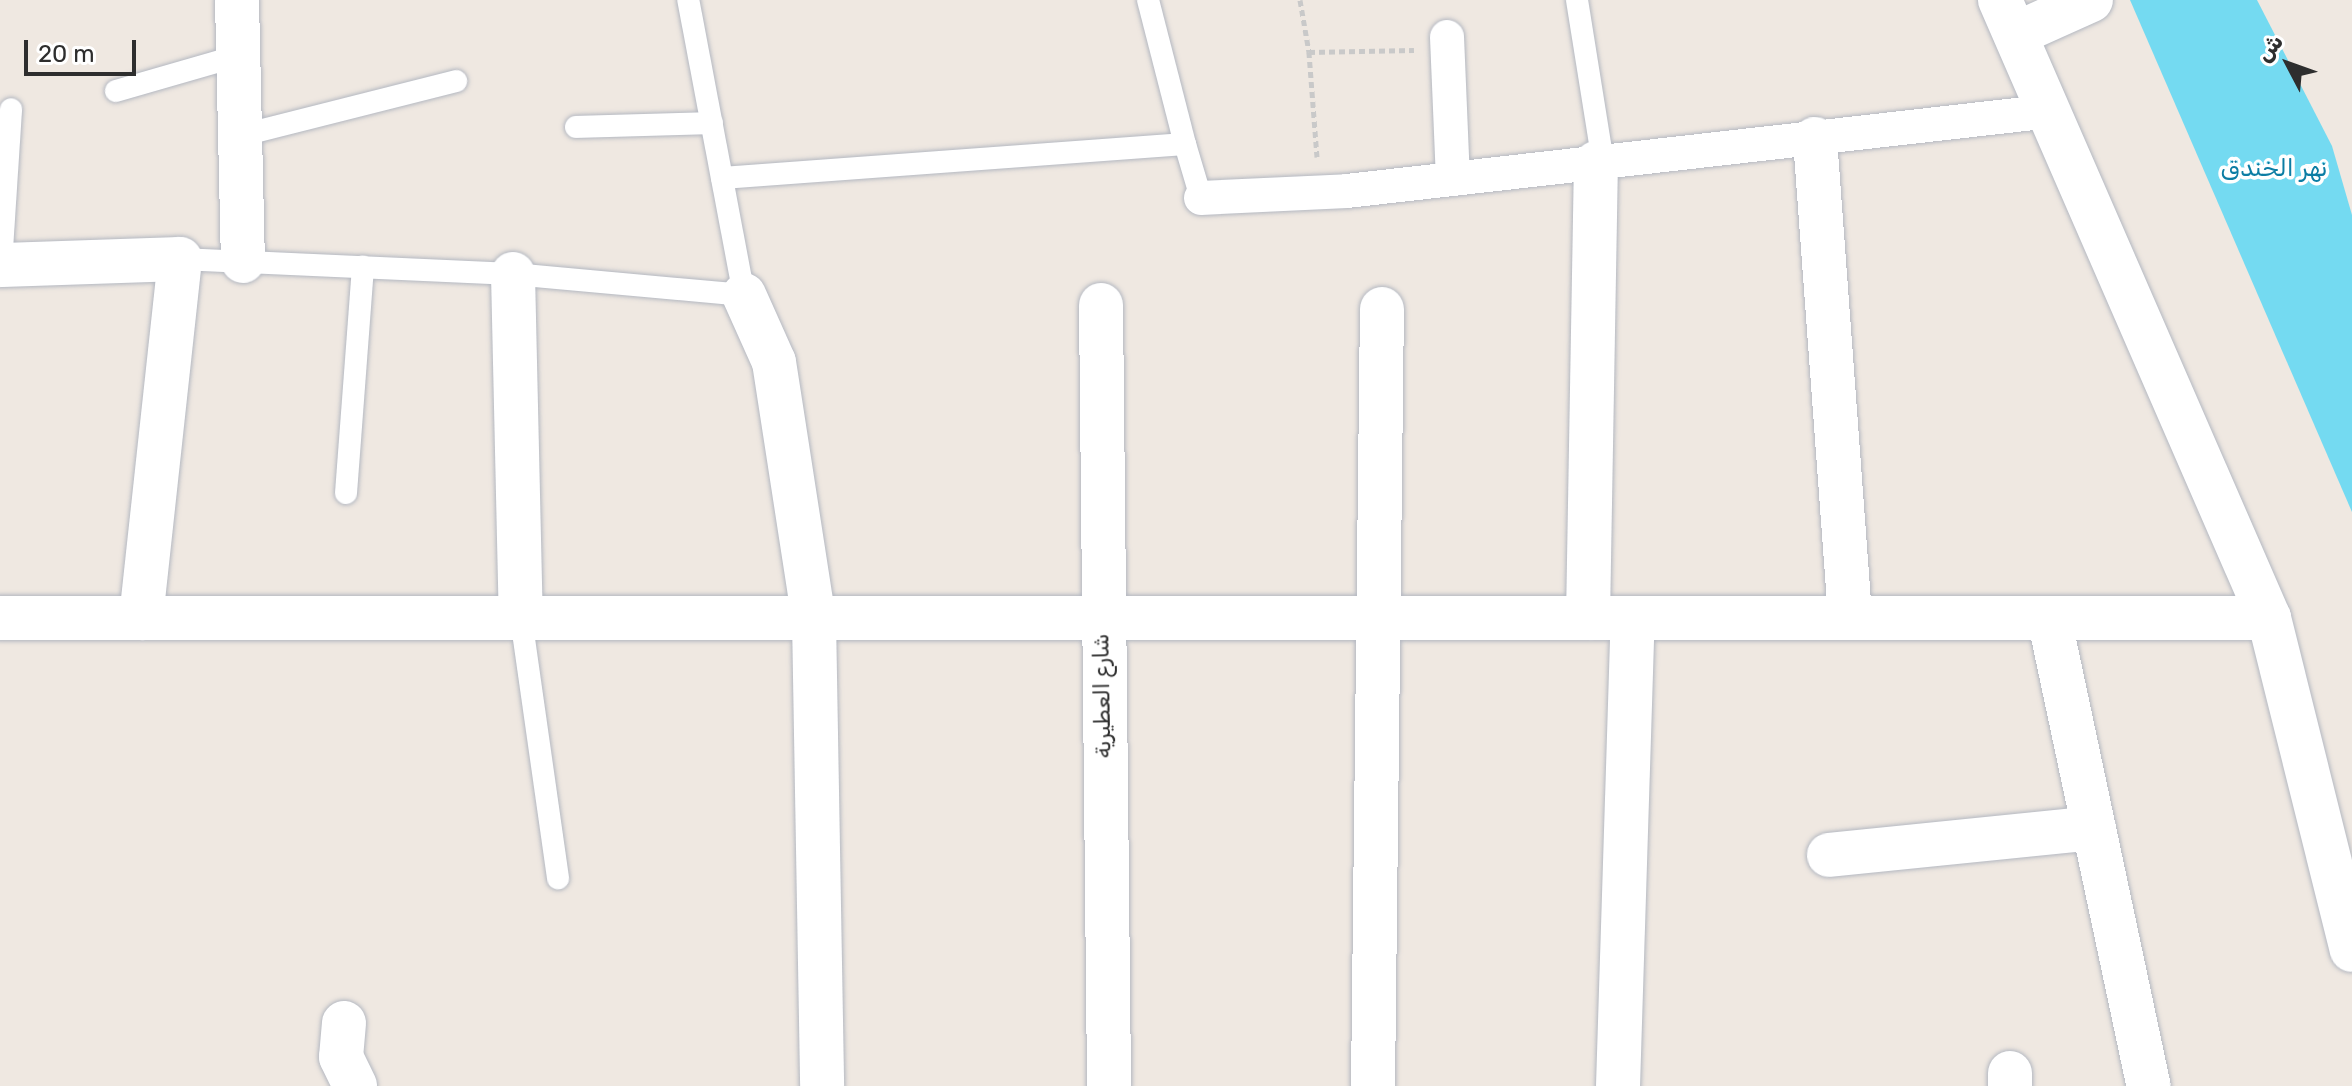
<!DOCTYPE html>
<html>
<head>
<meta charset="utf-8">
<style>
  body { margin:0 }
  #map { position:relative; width:2352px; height:1086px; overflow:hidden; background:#efe8e1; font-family:Rubik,"Noto Sans Arabic",sans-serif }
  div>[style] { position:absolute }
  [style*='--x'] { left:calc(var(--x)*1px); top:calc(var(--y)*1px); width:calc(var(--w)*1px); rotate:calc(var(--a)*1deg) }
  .water>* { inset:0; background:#74daf1 }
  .path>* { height:5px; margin-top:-2.5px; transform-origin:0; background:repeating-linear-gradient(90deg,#c9c9c9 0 6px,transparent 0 10px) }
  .roads { filter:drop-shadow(0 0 2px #b4b8c1) drop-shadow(0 0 2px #b4b8c1) }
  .service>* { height:22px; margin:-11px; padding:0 11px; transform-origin:11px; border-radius:11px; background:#fff }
  .pedestrian>* { height:34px; margin:-17px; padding:0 17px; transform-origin:17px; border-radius:17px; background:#fff }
  .minor>* { height:44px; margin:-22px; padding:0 22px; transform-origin:22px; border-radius:22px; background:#fff }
  .secondary>* { height:44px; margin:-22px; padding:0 22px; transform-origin:22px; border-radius:22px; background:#fff }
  span { translate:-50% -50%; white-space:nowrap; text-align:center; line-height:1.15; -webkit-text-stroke:7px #fff; paint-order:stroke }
  .street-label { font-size:22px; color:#2e2e2e }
  .water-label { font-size:24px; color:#0c7da4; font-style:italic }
  .north { position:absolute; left:2248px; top:24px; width:80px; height:80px; -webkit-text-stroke:6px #fff; paint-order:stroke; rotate:311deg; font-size:22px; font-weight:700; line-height:32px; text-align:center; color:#2e2e2e }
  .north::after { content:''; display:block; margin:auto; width:28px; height:36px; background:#2e2e2e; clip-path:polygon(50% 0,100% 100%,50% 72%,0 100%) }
  .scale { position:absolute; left:24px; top:40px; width:112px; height:36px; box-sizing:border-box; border:4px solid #2e2e2e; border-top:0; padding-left:10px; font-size:24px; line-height:28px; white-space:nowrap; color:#2e2e2e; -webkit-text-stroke:6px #fff; paint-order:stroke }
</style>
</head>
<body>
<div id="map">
  <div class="water">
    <div style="clip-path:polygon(2130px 0,2257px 0,2332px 146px,2352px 215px,2352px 512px)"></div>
  </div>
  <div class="path">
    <div style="--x:1300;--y:0;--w:53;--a:80.2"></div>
    <div style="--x:1317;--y:157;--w:105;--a:-94.4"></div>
    <div style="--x:1309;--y:52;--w:105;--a:-1.1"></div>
  </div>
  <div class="roads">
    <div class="service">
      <div style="--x:1148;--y:0;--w:149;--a:75.6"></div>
      <div style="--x:1577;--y:0;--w:164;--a:80.9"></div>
      <div style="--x:116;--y:91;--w:126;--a:-16.1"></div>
      <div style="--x:576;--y:127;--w:136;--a:-1.7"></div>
      <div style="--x:239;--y:136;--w:224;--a:-14.2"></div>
      <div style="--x:722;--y:178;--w:464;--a:-4.2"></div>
      <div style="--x:1185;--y:144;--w:56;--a:73.5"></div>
      <div style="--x:180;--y:259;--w:333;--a:2.6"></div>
      <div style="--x:513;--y:274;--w:232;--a:5.2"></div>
      <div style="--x:744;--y:295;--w:300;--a:-100.7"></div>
      <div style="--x:1;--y:265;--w:156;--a:-86.3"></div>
      <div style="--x:346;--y:493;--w:227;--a:-85.7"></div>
      <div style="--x:521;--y:618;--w:263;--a:81.9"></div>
    </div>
    <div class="pedestrian">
      <div style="--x:1447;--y:37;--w:142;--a:87.6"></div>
      <div style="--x:1201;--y:198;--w:146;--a:-2.7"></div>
      <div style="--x:1347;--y:191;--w:709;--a:-6.48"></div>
    </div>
    <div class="minor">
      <div style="--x:237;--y:0;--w:261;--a:88.7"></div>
      <div style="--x:1815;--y:139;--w:480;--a:85.8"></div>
      <div style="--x:0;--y:265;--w:180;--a:-1.9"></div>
      <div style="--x:180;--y:259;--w:361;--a:96.2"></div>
      <div style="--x:513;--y:274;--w:344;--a:88.7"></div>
      <div style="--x:744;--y:295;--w:73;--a:65.9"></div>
      <div style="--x:774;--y:362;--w:260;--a:81.2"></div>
      <div style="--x:814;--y:619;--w:467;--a:89"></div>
      <div style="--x:1101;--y:305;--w:781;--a:89.41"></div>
      <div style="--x:0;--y:618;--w:2269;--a:0"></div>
      <div style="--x:1588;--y:618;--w:455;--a:-89"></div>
      <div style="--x:2050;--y:622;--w:474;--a:78"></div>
      <div style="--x:1829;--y:855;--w:266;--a:-5.8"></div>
      <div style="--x:344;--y:1023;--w:34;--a:95"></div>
      <div style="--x:341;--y:1057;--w:32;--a:64"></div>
      <div style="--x:1373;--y:1086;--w:777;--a:-89.34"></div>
      <div style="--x:1618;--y:1086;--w:465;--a:-88.2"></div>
      <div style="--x:2010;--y:1086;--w:13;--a:-90"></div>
    </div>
    <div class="secondary">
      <div style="--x:2000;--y:0;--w:674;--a:66.48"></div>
      <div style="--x:2269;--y:618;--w:342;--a:76"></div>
      <div style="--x:2018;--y:33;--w:80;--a:-24.3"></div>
    </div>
  </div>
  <div class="street-label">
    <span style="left:1102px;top:696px;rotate:-91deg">شارع العطيرية</span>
  </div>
  <div class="water-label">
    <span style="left:2274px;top:169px">نهر الخندق</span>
  </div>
  <div class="north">ش</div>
  <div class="scale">20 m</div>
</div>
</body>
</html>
